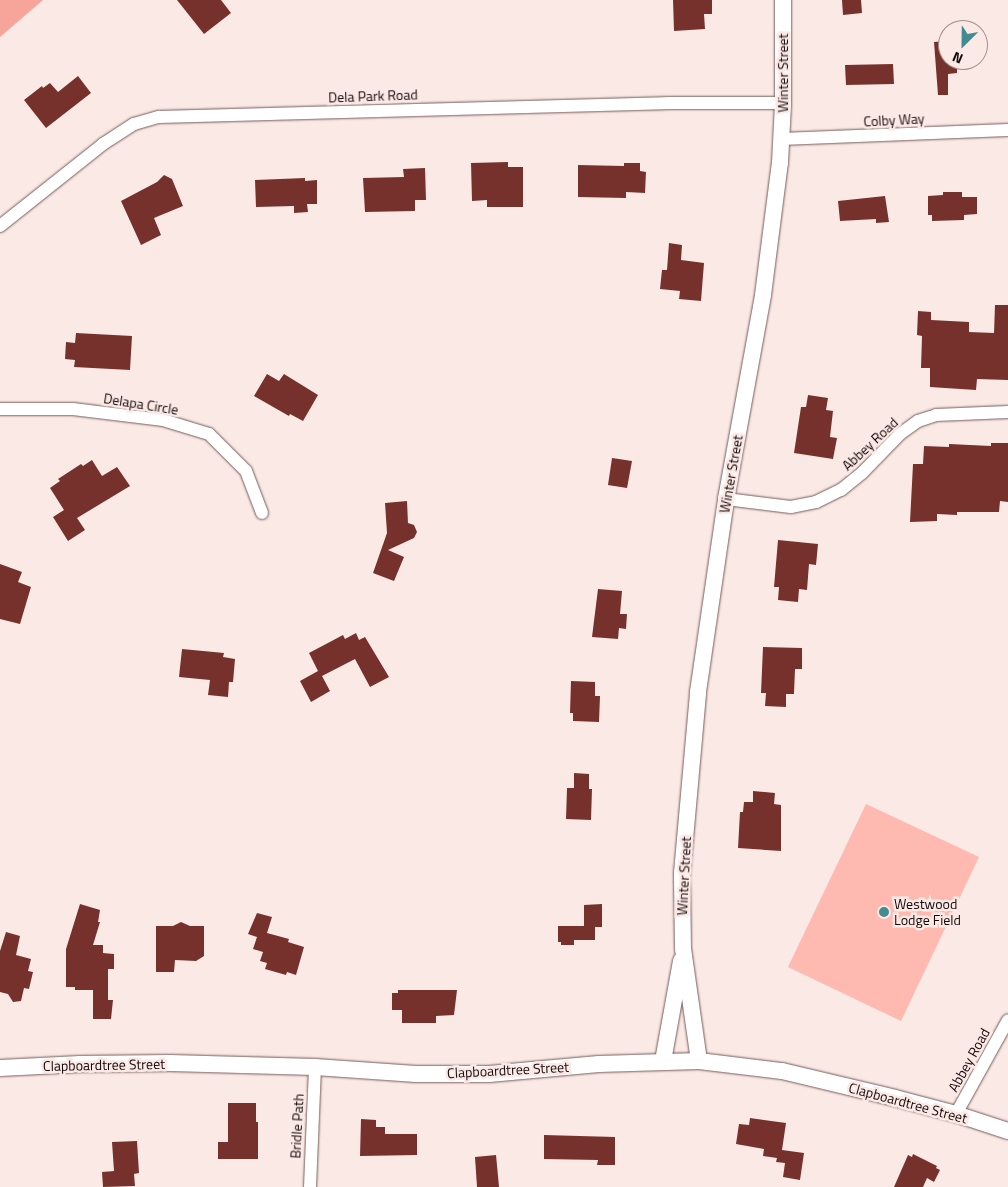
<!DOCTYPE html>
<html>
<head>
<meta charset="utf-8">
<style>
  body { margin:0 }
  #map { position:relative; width:1008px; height:1187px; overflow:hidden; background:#fbe9e6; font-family:"Titillium Web",sans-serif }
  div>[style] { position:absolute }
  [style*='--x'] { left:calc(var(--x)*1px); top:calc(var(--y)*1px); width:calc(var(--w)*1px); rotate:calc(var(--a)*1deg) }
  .green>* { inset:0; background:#feb9b1 }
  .forest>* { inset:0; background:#f7a49b }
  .building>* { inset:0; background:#77312c }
  .roads { filter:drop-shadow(0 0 1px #755c59) drop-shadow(0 0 1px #755c59) }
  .minor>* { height:12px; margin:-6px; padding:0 6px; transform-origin:6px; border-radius:6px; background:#fff }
  .tertiary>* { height:16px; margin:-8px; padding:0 8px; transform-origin:8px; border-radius:8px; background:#fff }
  .dots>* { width:14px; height:14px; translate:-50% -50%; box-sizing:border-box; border:2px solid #fbe9e6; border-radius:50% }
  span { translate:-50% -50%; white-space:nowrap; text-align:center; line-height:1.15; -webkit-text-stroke:5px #fbe9e6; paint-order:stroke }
  .street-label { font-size:14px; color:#130908 }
  .poi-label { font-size:14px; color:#130908 }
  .left { translate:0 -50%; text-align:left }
  .north { position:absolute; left:938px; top:20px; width:50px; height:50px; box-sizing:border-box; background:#fbe9e6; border:1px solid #9e8f8d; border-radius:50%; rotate:203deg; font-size:14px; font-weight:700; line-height:20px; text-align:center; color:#130908 }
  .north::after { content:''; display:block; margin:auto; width:18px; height:22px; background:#448a93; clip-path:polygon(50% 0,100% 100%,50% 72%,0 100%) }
</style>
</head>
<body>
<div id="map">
  <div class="green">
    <div style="clip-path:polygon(866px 804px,979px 857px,901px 1021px,788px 967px)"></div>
  </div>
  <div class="forest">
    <div style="clip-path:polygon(0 0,43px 0,0 37px)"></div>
  </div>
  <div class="building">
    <div style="clip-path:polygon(177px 0,221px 0,231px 13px,204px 34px)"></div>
    <div style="clip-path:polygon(673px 0,712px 0,712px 14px,704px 14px,705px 29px,674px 31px)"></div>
    <div style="clip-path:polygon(842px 0,861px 0,862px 13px,843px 15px)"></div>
    <div style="clip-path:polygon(948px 41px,948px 60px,957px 60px,957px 73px,948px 74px,948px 95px,938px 95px,934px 42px)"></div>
    <div style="clip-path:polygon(893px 64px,894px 84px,846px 85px,845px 65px)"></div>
    <div style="clip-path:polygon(78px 76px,91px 93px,46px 128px,24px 100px,42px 86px,43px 88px,50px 83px,58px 92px)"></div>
    <div style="clip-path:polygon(508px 162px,508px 167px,523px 167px,523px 207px,487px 207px,487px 200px,472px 201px,471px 163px)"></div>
    <div style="clip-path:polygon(624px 163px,640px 163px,640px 171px,646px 172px,645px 193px,626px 192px,626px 198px,578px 197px,578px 165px,624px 166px)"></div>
    <div style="clip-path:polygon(425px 168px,426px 200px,415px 200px,415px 211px,365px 212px,363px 178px,404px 177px,403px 169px)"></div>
    <div style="clip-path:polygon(164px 175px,172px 179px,183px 206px,154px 218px,161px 235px,141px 245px,121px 201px,157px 182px)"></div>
    <div style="clip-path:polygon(305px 178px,305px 181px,317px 180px,317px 204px,307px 204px,308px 212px,294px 213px,294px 206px,256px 207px,255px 180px)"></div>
    <div style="clip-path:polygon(943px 192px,962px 192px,962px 197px,977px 197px,977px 214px,964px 215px,964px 220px,932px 221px,932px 215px,928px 215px,928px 196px,943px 195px)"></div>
    <div style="clip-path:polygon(885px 196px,889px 222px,876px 223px,876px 219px,840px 221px,838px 201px)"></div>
    <div style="clip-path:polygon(669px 243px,682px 245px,681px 260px,704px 263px,701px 301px,679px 299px,680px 291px,660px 289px,662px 270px,667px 270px)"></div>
    <div style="clip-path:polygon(995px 305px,1008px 305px,1008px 380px,977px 379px,976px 390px,930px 387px,930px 368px,921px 368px,922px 336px,917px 335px,918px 311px,931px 312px,931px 320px,969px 322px,969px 332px,994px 333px)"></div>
    <div style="clip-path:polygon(76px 333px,132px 336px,130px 370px,74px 367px,75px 360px,65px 359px,66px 342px,75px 343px)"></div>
    <div style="clip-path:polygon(267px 374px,279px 381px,284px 374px,318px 395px,303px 421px,290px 414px,289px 416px,254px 396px)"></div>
    <div style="clip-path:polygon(808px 395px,828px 398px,826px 410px,833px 411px,830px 437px,837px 438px,833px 459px,794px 453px,801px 407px,806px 407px)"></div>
    <div style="clip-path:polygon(991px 443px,1008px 443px,1008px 502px,1000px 501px,999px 512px,957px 512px,957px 515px,937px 514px,937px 521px,910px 522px,913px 464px,923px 464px,924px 446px,949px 447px,949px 444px,991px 446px)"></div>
    <div style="clip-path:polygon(612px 458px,632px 461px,627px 488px,608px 485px)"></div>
    <div style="clip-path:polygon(92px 460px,102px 476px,117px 467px,130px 486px,77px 518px,85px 530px,68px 541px,53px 517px,64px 510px,50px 488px,60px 481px,58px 479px,81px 464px,83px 466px)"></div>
    <div style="clip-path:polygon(407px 501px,408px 523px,414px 525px,417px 532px,414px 538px,388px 550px,404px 557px,394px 581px,373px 573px,387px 533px,385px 503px)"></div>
    <div style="clip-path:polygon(778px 540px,818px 544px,816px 565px,809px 564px,807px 590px,799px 589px,798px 602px,778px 600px,779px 587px,774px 587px)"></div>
    <div style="clip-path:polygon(0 564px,22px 572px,18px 582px,31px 587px,20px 624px,0 619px)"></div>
    <div style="clip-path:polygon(598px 589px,622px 591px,620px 614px,627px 614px,626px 629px,619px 628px,618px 639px,592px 637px)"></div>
    <div style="clip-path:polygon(356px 633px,359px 640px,365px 637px,389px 677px,370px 687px,355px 659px,322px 676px,330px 691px,311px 702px,300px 681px,318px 671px,309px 653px,343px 635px,345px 639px)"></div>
    <div style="clip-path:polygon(763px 647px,802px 648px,802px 669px,795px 669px,794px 694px,786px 694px,786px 707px,765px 706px,766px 693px,761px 693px)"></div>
    <div style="clip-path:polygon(182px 649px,224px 653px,223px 657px,235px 659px,233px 682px,229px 682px,228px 697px,208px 695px,210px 680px,179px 677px)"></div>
    <div style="clip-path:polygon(571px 681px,595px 682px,595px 696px,600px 696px,599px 722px,573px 721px,573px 713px,570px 713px)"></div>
    <div style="clip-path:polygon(574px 773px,589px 774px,589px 789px,592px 789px,591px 820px,566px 819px,567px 788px,574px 788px)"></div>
    <div style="clip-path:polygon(753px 791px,775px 793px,774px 804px,781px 805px,781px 851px,738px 848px,740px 812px,743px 812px,744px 802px,753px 802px)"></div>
    <div style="clip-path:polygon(80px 904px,100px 910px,98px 922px,100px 922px,93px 945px,103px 945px,103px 953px,114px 954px,114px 969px,108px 969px,108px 1000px,113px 1000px,111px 1019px,93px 1019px,93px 990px,75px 990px,75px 987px,66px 987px,66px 949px)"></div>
    <div style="clip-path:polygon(602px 904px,602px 927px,595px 927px,595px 940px,574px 940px,574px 945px,561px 945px,561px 942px,558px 942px,558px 926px,584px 926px,584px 905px)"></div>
    <div style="clip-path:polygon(257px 913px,272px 917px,267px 933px,289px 939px,288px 942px,304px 947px,296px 975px,287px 972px,286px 975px,265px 969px,267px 963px,260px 961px,263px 952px,253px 949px,257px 937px,248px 934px)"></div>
    <div style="clip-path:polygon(181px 922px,190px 926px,204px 926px,204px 956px,196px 961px,175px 960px,174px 972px,156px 972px,156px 926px,173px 926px)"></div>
    <div style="clip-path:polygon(6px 932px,20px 936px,16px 955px,31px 959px,28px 971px,33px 972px,29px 989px,24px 988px,21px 1001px,13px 1002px,8px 994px,0 992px,0 951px)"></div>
    <div style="clip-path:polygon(398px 990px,457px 990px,454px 1015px,436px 1016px,436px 1023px,402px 1023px,402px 1010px,392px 1010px,392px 993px,398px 993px)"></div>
    <div style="clip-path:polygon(228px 1103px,256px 1103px,256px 1122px,258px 1122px,258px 1159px,218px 1159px,218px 1142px,228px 1142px)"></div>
    <div style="clip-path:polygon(750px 1118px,786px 1123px,782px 1150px,804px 1153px,800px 1180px,783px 1177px,785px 1163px,776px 1162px,777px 1158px,763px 1156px,764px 1149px,736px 1144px,739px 1124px,749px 1125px)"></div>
    <div style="clip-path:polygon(361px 1119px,376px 1120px,376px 1127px,385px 1127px,385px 1134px,417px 1134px,417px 1155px,360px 1156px)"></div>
    <div style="clip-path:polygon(544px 1135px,615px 1137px,615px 1165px,597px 1165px,598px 1160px,544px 1159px)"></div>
    <div style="clip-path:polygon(137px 1141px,139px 1173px,134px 1174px,135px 1186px,103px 1187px,102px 1172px,114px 1171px,112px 1142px)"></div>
    <div style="clip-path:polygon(913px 1154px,937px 1166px,936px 1168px,940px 1170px,934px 1182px,927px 1178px,923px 1187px,894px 1187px,908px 1155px,912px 1157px)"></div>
    <div style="clip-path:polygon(496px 1155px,499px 1187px,477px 1187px,475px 1157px)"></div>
  </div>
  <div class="roads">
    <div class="minor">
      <div style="--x:781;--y:139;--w:227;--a:-2.3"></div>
      <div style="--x:0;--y:226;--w:132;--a:-38.5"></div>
      <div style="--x:103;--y:144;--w:37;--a:-33"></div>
      <div style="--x:134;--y:124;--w:26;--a:-16"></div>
      <div style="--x:159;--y:117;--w:510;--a:-1.57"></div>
      <div style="--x:669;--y:103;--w:114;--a:0"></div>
      <div style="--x:0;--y:409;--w:73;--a:0"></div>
      <div style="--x:73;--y:409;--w:91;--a:7"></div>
      <div style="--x:163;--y:420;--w:48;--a:16.9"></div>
      <div style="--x:209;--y:434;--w:52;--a:45"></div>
      <div style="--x:246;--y:471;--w:45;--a:69.1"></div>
      <div style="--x:726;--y:499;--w:65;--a:7"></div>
      <div style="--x:791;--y:507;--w:25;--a:-11"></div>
      <div style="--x:816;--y:502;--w:28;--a:-26"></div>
      <div style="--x:841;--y:490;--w:27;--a:-39"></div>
      <div style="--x:862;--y:473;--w:54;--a:-45.7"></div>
      <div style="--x:900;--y:434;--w:22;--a:-36"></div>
      <div style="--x:918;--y:421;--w:19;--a:-18"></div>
      <div style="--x:936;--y:415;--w:72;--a:-2.4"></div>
      <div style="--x:956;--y:1114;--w:107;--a:-61"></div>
      <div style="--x:310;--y:1187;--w:120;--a:-87.6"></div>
    </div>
    <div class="tertiary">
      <div style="--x:663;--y:1061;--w:102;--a:-79.8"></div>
      <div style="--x:699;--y:1061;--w:113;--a:-98.1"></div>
      <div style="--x:683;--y:949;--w:76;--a:-90.8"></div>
      <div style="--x:682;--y:873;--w:182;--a:-84.9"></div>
      <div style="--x:698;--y:692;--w:195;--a:-81.7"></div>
      <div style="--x:726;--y:499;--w:207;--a:-79.7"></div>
      <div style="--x:763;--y:295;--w:133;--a:-82.7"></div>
      <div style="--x:780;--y:163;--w:60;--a:-87.1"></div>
      <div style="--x:783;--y:103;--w:103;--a:-90"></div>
      <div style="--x:0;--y:1068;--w:80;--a:-2.9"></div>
      <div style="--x:80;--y:1064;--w:90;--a:-0.6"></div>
      <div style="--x:170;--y:1063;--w:145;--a:1.6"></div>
      <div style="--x:315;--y:1067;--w:101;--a:4"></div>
      <div style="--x:416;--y:1074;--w:73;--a:0"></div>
      <div style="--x:489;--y:1074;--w:110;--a:-5.2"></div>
      <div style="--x:599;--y:1064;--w:100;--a:-1.7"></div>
      <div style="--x:699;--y:1061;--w:84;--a:6.9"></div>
      <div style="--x:782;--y:1071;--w:116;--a:13.4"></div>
      <div style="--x:895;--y:1098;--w:63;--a:14.7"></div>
      <div style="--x:956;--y:1114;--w:55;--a:18.1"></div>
    </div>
  </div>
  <div class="dots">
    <div style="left:884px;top:912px;background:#448a93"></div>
  </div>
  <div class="street-label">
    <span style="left:783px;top:73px;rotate:-90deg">Winter Street</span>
    <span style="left:373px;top:96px;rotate:-2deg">Dela Park Road</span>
    <span style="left:894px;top:120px;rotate:-3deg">Colby Way</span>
    <span style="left:141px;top:404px;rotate:9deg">Delapa Circle</span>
    <span style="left:870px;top:444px;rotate:-43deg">Abbey Road</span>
    <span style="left:731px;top:474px;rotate:-80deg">Winter Street</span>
    <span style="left:684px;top:876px;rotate:-87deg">Winter Street</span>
    <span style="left:969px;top:1060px;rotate:-61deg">Abbey Road</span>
    <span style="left:104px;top:1065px;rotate:-1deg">Clapboardtree Street</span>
    <span style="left:508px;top:1070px;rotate:-3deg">Clapboardtree Street</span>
    <span style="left:908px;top:1103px;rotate:15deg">Clapboardtree Street</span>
    <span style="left:297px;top:1126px;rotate:-87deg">Bridle Path</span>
  </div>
  <div class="poi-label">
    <span class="left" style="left:894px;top:912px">Westwood<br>Lodge Field</span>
  </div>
  <div class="north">N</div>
</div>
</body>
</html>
